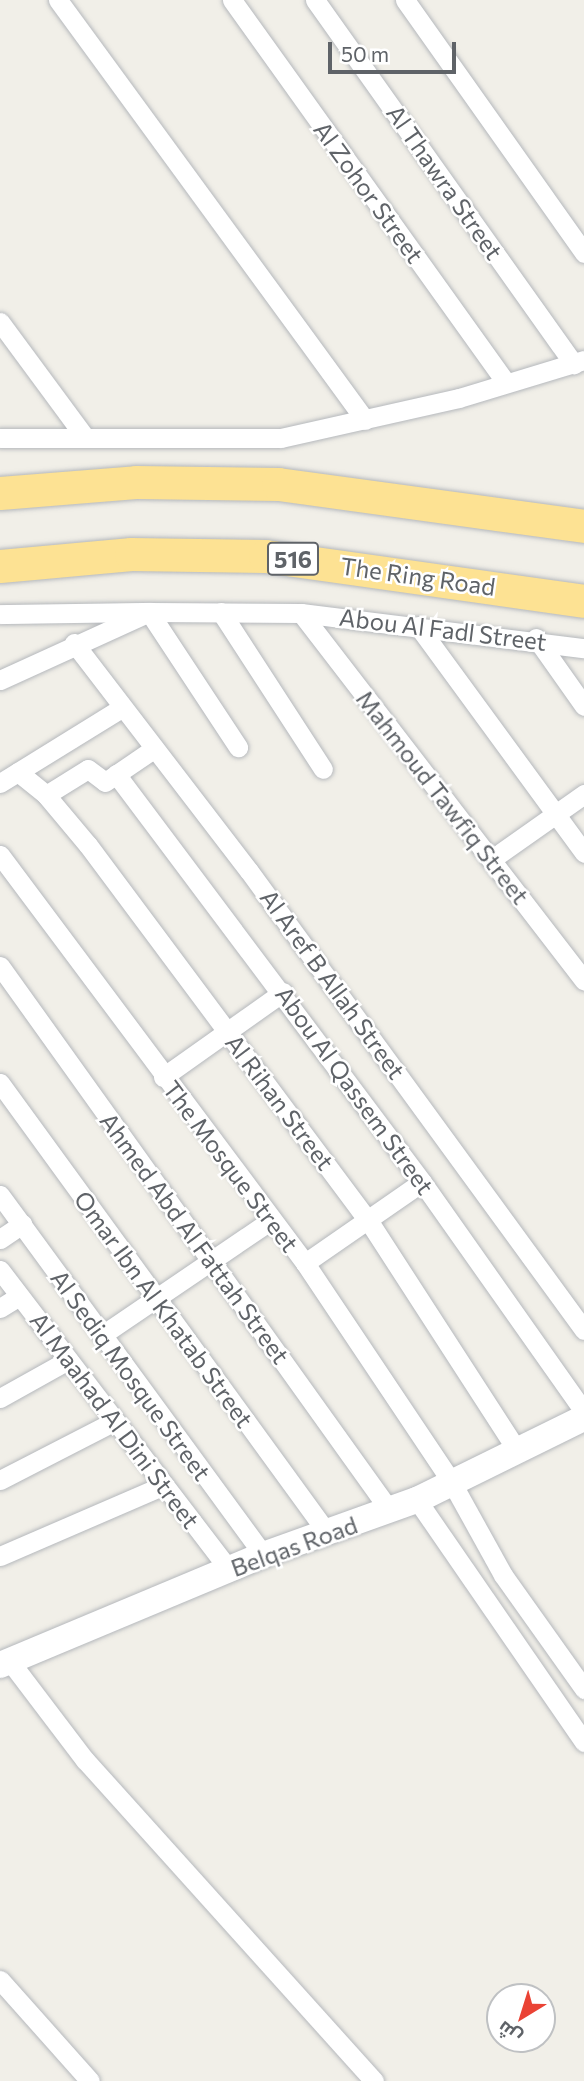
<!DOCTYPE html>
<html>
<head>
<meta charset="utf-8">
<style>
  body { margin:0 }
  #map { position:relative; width:584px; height:2081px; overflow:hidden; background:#f1efe8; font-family:Commissioner,Cairo,sans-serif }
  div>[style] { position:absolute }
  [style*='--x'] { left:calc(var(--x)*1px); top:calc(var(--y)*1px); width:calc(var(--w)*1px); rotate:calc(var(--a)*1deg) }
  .roads { filter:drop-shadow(0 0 2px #b5b8bc) drop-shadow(0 0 2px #b5b8bc) }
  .street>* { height:19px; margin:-9.5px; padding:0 9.5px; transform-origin:9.5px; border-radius:9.5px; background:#fff }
  .secondary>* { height:26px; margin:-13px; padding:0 13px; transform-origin:13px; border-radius:13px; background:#fff }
  .highway>* { height:33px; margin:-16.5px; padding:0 16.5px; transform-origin:16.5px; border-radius:16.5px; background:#fde293 }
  span { translate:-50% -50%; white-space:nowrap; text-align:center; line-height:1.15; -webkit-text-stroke:5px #fff; paint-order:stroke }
  .shield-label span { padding:2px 5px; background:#fff; border:2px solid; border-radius:5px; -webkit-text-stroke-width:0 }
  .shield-label { font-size:23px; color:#5f6368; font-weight:700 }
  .street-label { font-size:24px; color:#5f6368 }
  .north { position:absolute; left:486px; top:1983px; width:70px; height:70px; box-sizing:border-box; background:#fff; border:2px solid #bfc1c3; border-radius:50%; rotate:218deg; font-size:19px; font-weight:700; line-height:28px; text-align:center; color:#5f6368 }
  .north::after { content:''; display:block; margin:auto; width:24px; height:32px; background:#ea4335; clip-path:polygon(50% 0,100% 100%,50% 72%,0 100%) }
  .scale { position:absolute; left:328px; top:42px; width:128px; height:32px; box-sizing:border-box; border:4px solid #5f6368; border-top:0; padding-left:9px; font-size:21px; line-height:24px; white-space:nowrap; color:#5f6368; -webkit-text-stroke:5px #fff; paint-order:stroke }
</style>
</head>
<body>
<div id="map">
  <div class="roads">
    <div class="street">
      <div style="--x:58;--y:0;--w:520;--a:53.83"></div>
      <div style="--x:232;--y:0;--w:471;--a:54.4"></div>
      <div style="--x:315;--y:0;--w:447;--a:54.6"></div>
      <div style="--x:405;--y:0;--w:310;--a:54.7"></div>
      <div style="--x:0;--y:322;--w:142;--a:53.6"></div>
      <div style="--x:0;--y:438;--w:281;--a:0"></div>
      <div style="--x:281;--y:438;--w:182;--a:-12.7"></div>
      <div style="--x:459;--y:398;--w:131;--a:-16.9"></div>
      <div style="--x:221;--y:612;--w:187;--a:57"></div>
      <div style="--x:301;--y:613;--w:464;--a:52.4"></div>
      <div style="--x:0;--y:614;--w:149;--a:-0.8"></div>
      <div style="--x:149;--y:612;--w:162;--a:56.6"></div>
      <div style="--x:418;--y:626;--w:281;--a:53.8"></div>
      <div style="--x:536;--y:638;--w:83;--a:54.8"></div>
      <div style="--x:74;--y:643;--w:287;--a:52.5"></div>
      <div style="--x:249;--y:871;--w:568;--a:53.88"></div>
      <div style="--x:0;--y:680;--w:164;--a:-24.5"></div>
      <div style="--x:149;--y:612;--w:152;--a:0.4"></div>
      <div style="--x:301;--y:613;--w:285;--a:7.1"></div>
      <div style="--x:18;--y:772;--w:36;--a:39"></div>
      <div style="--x:46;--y:795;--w:65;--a:50"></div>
      <div style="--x:88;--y:845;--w:468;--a:53.3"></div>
      <div style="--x:368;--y:1220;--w:276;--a:57.1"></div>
      <div style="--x:116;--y:774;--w:510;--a:53.13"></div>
      <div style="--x:422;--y:1182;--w:281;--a:54.8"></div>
      <div style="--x:0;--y:783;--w:141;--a:-31.7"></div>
      <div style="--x:46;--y:795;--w:49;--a:-31.8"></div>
      <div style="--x:88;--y:769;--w:21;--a:37"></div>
      <div style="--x:105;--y:782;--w:57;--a:-34.2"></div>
      <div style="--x:0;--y:855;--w:509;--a:53.22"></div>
      <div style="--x:305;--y:1263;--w:265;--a:56.2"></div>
      <div style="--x:452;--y:1483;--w:105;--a:61"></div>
      <div style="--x:503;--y:1575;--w:140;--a:54.6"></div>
      <div style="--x:492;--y:859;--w:113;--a:-35.2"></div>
      <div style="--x:0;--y:966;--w:670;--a:54.41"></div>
      <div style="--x:163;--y:1077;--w:147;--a:-35.3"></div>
      <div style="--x:0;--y:1083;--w:558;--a:53.97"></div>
      <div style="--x:0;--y:1195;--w:446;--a:53.8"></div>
      <div style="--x:0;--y:1239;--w:27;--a:-34"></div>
      <div style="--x:305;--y:1263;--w:142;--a:-34.7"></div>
      <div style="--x:0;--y:1270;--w:377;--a:52.6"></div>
      <div style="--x:0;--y:1308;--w:22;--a:-32"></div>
      <div style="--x:102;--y:1335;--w:204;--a:-34.2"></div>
      <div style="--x:0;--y:1398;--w:78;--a:-29.2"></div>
      <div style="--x:0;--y:1480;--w:129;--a:-27.2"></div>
      <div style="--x:417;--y:1500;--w:294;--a:55.4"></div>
      <div style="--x:0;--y:1556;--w:179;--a:-23.4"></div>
      <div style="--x:9;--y:1660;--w:126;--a:52.8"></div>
      <div style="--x:85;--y:1760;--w:432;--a:48"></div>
      <div style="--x:0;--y:1980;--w:135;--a:48.3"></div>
    </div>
    <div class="secondary">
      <div style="--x:0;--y:1665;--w:285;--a:-22.7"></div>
      <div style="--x:263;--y:1555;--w:164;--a:-19.7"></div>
      <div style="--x:417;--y:1500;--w:186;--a:-26.2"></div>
    </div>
    <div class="highway">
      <div style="--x:0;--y:493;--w:136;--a:-4.6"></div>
      <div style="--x:136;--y:482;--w:142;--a:0.8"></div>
      <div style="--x:278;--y:484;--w:309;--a:7.8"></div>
      <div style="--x:0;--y:566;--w:132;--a:-5.2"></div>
      <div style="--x:131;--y:554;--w:134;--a:0.9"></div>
      <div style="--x:265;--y:556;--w:322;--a:8"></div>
    </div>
  </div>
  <div class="shield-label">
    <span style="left:293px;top:559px">516</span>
  </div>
  <div class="street-label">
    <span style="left:445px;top:182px;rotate:55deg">Al Thawra Street</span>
    <span style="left:369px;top:192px;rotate:54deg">Al Zohor Street</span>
    <span style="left:418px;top:576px;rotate:8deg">The Ring Road</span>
    <span style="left:443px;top:629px;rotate:7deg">Abou Al Fadl Street</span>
    <span style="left:443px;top:797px;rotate:52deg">Mahmoud Tawfiq Street</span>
    <span style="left:333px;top:984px;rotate:54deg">Al Aref B Allah Street</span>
    <span style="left:355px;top:1090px;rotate:54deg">Abou Al Qassem Street</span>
    <span style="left:280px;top:1102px;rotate:53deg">Al Rihan Street</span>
    <span style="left:231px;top:1166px;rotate:53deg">The Mosque Street</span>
    <span style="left:195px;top:1238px;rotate:54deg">Ahmed Abd Al Fattah Street</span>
    <span style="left:164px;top:1309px;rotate:54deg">Omar Ibn Al Khatab Street</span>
    <span style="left:131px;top:1375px;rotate:54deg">Al Sediq Mosque Street</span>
    <span style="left:115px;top:1420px;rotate:53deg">Al Maahad Al Dini Street</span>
    <span style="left:294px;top:1546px;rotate:-20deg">Belqas Road</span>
  </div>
  <div class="north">ش</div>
  <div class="scale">50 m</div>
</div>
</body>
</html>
